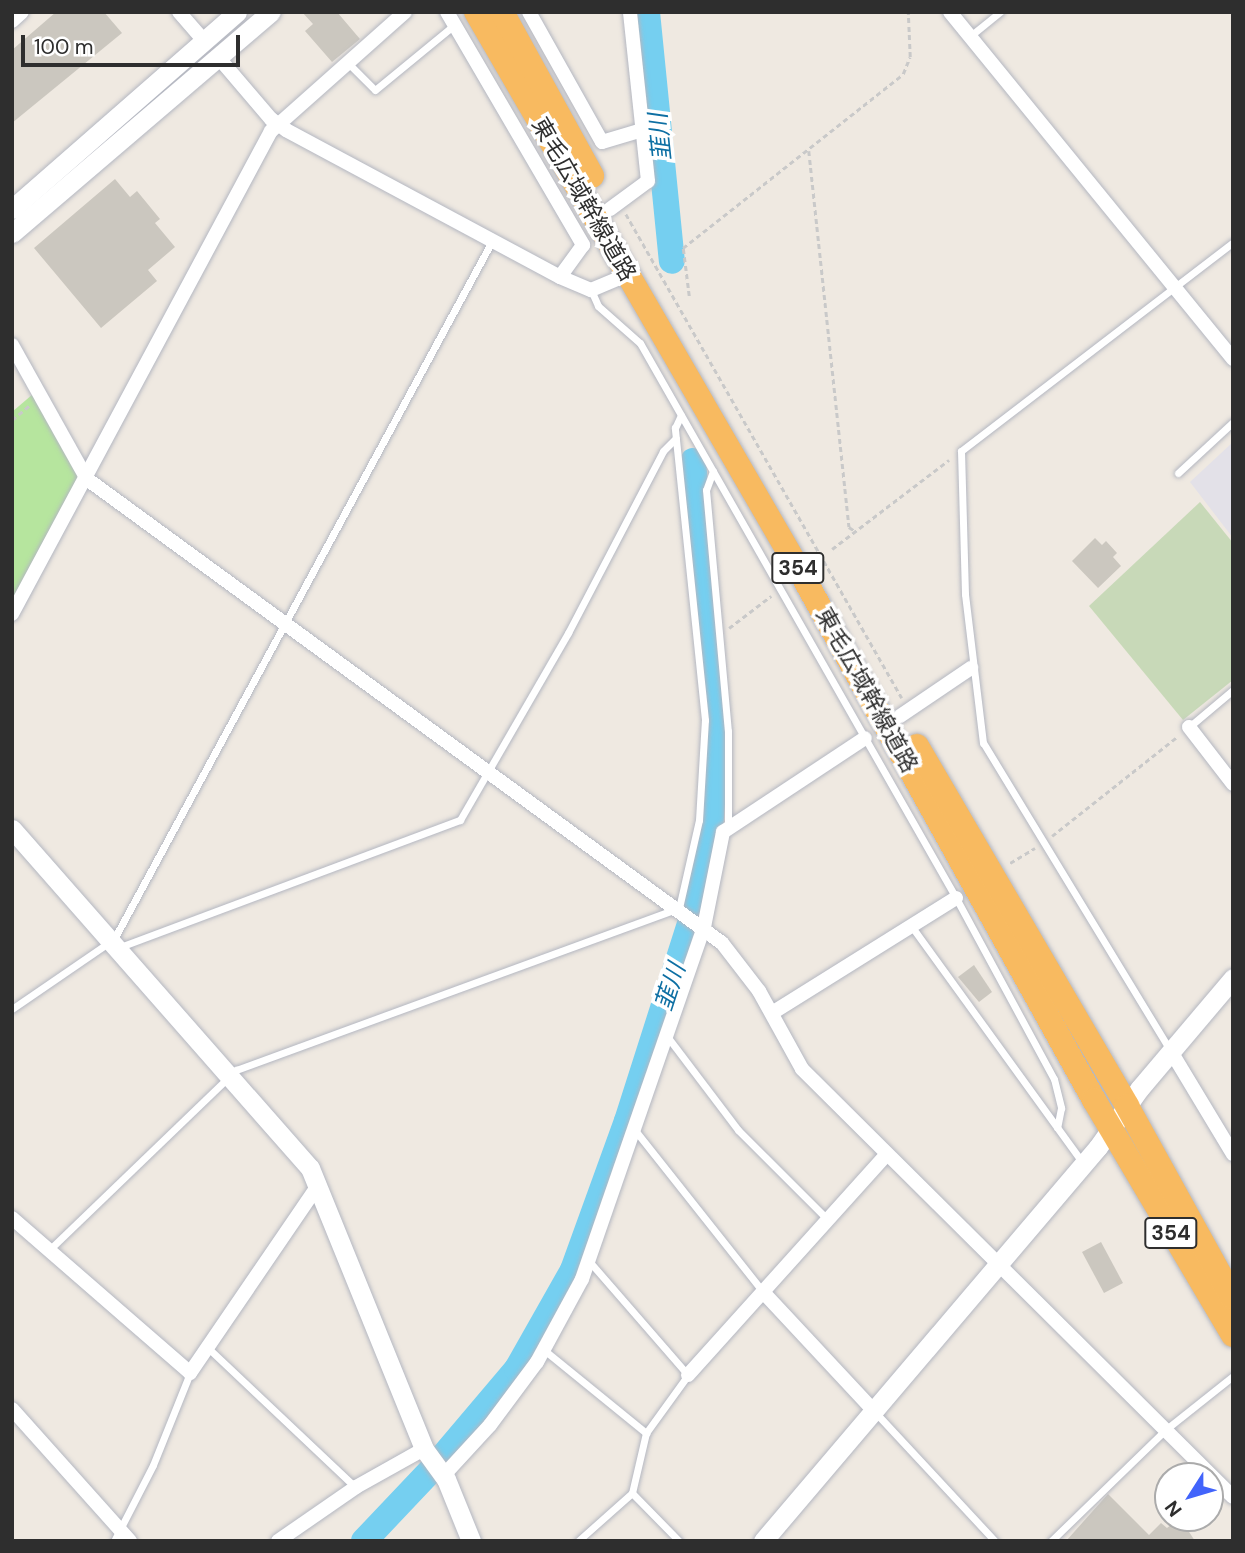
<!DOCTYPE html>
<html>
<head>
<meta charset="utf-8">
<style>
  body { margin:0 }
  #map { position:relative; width:1245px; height:1553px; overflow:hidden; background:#efe9e1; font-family:"DM Sans","Noto Sans JP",sans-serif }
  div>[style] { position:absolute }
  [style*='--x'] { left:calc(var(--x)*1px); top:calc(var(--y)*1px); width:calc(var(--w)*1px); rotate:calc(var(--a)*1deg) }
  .industrial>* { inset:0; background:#e3e1e8 }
  .green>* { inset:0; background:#b6e59e }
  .cemetery>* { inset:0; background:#c8d9b8 }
  .river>* { height:26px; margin:-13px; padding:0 13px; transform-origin:13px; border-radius:13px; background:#75cff0 }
  .building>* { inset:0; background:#cbc7bf }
  .path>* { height:2.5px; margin-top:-1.25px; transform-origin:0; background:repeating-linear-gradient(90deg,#c9c9c9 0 5px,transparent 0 8.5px) }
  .roads { filter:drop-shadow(0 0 2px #b4b7c1) drop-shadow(0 0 2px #b4b7c1) }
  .service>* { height:7px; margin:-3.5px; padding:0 3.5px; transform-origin:3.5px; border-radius:3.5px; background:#fff }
  .minor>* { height:14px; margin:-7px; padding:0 7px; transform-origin:7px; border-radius:7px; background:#fff }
  .tertiary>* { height:19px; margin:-9.5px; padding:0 9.5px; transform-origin:9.5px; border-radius:9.5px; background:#fff }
  .trunk>* { height:24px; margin:-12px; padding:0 12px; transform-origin:12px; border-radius:12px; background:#f8ba60 }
  span { translate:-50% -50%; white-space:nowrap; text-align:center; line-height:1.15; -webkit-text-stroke:7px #fff; paint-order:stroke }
  .shield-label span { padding:2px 5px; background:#fff; border:2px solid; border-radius:5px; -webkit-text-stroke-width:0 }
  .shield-label { font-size:21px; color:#2e2e2e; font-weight:700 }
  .street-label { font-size:23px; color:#2e2e2e }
  .water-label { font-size:24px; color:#0d6fa3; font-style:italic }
  .frame { position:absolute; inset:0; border:14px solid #2e2e2e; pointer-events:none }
  .north { position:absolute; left:1154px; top:1462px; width:70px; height:70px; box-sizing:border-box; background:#fff; border:2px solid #ababab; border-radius:50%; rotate:233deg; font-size:19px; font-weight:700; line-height:28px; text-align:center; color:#2e2e2e }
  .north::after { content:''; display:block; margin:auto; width:24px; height:32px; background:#4264fb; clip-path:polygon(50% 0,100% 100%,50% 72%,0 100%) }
  .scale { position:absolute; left:21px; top:35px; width:219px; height:32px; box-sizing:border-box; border:4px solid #2e2e2e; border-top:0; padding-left:9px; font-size:21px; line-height:24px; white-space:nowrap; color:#2e2e2e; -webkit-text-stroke:5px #fff; paint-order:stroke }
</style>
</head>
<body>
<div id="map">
  <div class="industrial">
    <div style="clip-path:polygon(1233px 442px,1233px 538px,1190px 482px)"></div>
  </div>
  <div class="green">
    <div style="clip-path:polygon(33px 394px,80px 479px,12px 601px,12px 412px)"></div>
  </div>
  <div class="cemetery">
    <div style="clip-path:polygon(1200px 502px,1233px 543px,1233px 680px,1183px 720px,1089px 606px)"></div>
  </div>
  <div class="river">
    <div style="--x:647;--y:12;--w:250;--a:84.3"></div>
    <div style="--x:440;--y:1460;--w:119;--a:-49.8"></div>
    <div style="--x:517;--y:1369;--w:114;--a:-60.5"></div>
    <div style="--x:573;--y:1270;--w:158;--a:-70.1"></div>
    <div style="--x:627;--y:1121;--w:231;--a:-72.3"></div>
    <div style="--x:697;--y:901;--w:71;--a:-79.5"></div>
    <div style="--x:710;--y:831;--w:96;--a:-85.8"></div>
    <div style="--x:717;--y:735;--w:275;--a:-95"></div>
    <div style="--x:364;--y:1541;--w:99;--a:-46.6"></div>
  </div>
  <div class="building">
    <div style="clip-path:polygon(56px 12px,104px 12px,122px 33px,12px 123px,12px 50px)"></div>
    <div style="clip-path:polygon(302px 12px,337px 12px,360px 39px,332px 62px,305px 31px,313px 24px)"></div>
    <div style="clip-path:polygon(115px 179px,130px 197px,137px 191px,160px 219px,155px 223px,175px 247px,148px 270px,157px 281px,101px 328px,34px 248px)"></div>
    <div style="clip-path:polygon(1095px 538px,1102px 545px,1106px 541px,1117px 553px,1113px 557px,1121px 566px,1098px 588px,1072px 561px)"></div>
    <div style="clip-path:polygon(974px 965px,992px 992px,979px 1002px,958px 977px)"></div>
    <div style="clip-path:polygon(1101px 1242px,1123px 1283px,1104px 1293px,1082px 1252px)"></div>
    <div style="clip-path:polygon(1108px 1494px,1149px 1535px,1161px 1523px,1167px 1528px,1180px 1518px,1195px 1541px,1066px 1541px)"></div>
  </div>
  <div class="path">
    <div style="--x:809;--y:151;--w:378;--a:83.9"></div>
    <div style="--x:849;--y:527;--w:7;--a:34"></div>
    <div style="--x:626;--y:214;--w:557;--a:60.31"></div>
    <div style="--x:689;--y:296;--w:48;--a:-97.1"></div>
    <div style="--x:683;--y:248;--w:280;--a:-38.3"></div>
    <div style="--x:903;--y:74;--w:18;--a:-68"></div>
    <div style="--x:910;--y:57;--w:45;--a:-92.5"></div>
    <div style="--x:12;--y:420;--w:25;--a:-40"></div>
    <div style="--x:832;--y:549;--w:147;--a:-37.3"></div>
    <div style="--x:729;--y:628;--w:53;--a:-37.3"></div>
    <div style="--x:1052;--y:836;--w:161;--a:-38.4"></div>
    <div style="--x:1010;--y:863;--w:29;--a:-31"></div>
  </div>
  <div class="roads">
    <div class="service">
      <div style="--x:969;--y:37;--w:40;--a:-39"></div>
      <div style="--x:348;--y:63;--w:38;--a:45"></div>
      <div style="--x:375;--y:90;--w:102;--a:-39.4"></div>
      <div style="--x:591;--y:290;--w:17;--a:66"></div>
      <div style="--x:598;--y:306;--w:56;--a:41.4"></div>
      <div style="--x:640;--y:343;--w:639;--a:60.34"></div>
      <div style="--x:956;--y:898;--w:206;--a:61.6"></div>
      <div style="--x:1054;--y:1079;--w:30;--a:76"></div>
      <div style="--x:1061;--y:1108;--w:20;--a:101"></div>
      <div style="--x:713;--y:471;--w:20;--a:110"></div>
      <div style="--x:706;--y:490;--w:242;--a:84.8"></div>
      <div style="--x:728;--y:731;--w:95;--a:90"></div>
      <div style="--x:1178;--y:473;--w:75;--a:-42.8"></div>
      <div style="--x:1189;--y:727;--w:57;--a:-40.1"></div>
      <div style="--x:912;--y:927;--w:290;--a:54.1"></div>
      <div style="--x:120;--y:947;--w:363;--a:-20.5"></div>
      <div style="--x:460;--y:820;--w:216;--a:-60"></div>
      <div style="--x:568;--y:633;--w:205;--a:-62.4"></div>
      <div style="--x:663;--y:451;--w:18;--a:-45"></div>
      <div style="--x:12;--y:1009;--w:124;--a:-34.5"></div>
      <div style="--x:114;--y:939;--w:794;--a:-61.56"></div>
      <div style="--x:666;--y:1035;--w:119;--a:52.8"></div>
      <div style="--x:738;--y:1130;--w:126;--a:45"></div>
      <div style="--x:1170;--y:1050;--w:359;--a:-121.3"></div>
      <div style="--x:983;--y:743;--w:150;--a:-96.9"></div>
      <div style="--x:965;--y:594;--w:143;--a:-91.6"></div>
      <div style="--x:961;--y:451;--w:343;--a:-37.5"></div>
      <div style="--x:634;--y:1129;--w:208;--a:51.6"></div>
      <div style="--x:49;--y:1250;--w:260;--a:-43.9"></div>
      <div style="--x:236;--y:1070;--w:472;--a:-20.1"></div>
      <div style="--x:679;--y:908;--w:90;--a:-77.2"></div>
      <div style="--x:699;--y:820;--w:100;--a:-86.6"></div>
      <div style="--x:705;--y:720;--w:294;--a:-95.9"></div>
      <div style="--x:675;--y:428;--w:14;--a:-65"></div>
      <div style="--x:207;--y:1347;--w:204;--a:43.4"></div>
      <div style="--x:544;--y:1350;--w:132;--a:39.1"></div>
      <div style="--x:874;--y:1411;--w:178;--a:47.1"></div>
      <div style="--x:632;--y:1493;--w:67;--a:45.6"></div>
      <div style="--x:114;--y:1541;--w:85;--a:-62.8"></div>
      <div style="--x:153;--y:1465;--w:99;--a:-68.1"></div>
      <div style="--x:578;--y:1541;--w:72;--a:-41.6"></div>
      <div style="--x:632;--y:1493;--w:62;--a:-76.9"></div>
      <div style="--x:646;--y:1433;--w:72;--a:-54.1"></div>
      <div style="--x:688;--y:1375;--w:151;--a:-131"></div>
      <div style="--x:1051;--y:1541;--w:159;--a:-44.2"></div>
      <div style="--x:1165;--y:1430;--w:87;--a:-38.5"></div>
    </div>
    <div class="minor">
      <div style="--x:179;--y:12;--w:38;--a:49"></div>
      <div style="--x:447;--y:12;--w:270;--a:59.7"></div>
      <div style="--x:583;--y:245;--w:39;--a:126"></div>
      <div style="--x:529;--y:12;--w:149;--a:60.7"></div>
      <div style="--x:602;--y:142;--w:42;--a:-16.7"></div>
      <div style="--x:950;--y:12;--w:448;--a:50.8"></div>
      <div style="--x:12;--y:21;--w:13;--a:-42"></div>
      <div style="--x:218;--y:57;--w:82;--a:49.5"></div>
      <div style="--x:271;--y:119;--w:19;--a:36"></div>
      <div style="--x:286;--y:130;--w:311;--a:28.2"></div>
      <div style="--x:560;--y:277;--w:34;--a:23"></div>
      <div style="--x:591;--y:290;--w:41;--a:-22.8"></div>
      <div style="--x:610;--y:209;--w:47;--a:-36.4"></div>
      <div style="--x:648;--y:181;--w:170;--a:-96.1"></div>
      <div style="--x:12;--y:345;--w:154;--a:60.8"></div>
      <div style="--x:87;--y:479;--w:786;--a:36.16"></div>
      <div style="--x:722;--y:943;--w:61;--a:52.4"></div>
      <div style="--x:759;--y:991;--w:89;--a:61.1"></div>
      <div style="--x:802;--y:1069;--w:607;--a:44.8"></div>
      <div style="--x:12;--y:614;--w:548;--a:-61.8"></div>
      <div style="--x:271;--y:131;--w:179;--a:-41.6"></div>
      <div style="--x:900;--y:716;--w:86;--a:-34.1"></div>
      <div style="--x:1189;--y:727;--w:72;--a:52.3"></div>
      <div style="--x:772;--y:1013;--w:217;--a:-32"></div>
      <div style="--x:1172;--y:1053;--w:118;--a:58.9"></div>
      <div style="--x:12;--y:1218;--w:236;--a:41"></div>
      <div style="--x:190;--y:1373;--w:229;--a:-55.7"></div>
      <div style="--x:764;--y:1293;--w:161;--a:47"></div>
      <div style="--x:688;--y:1375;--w:296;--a:-48"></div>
      <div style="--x:12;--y:1409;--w:177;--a:48.2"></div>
      <div style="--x:444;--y:1475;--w:68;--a:-47.4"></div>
      <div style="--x:490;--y:1425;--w:79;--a:-53.3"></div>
      <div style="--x:537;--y:1362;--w:94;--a:-61.5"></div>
      <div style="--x:582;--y:1279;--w:373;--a:-70.9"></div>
      <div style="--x:704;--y:927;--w:97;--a:-78.7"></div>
      <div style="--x:723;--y:832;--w:170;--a:-33.5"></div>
      <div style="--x:278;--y:1541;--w:95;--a:-34.7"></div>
      <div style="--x:356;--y:1487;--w:78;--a:-29.2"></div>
    </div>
    <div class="tertiary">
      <div style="--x:12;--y:209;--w:299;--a:-41.2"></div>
      <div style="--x:12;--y:233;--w:340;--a:-40.5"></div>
      <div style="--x:12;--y:829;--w:451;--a:48.7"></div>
      <div style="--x:310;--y:1168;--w:303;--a:67.9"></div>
      <div style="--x:424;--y:1449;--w:37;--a:54"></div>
      <div style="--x:446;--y:1479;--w:67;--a:68"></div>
      <div style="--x:763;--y:1541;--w:517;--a:-49.63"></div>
      <div style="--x:1098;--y:1147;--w:72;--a:-54.6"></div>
      <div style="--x:1140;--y:1088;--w:144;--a:-49.8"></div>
    </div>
    <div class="trunk">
      <div style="--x:476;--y:12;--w:651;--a:59.93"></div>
      <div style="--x:802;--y:575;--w:601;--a:60.92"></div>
      <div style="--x:1094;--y:1100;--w:273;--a:59.4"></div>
      <div style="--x:502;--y:12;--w:187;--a:61.2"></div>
      <div style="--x:917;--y:746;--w:417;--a:59.7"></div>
      <div style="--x:1127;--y:1106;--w:219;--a:61.1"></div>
    </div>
  </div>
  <div class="shield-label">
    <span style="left:798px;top:568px">354</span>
    <span style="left:1171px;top:1233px">354</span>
  </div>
  <div class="street-label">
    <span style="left:584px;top:199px;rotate:60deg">東毛広域幹線道路</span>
    <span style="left:867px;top:690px;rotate:61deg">東毛広域幹線道路</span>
  </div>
  <div class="water-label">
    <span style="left:660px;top:137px;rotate:-96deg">韮川</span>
    <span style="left:670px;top:987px;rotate:-72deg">韮川</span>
  </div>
  <div class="frame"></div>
  <div class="north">N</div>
  <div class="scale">100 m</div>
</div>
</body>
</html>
